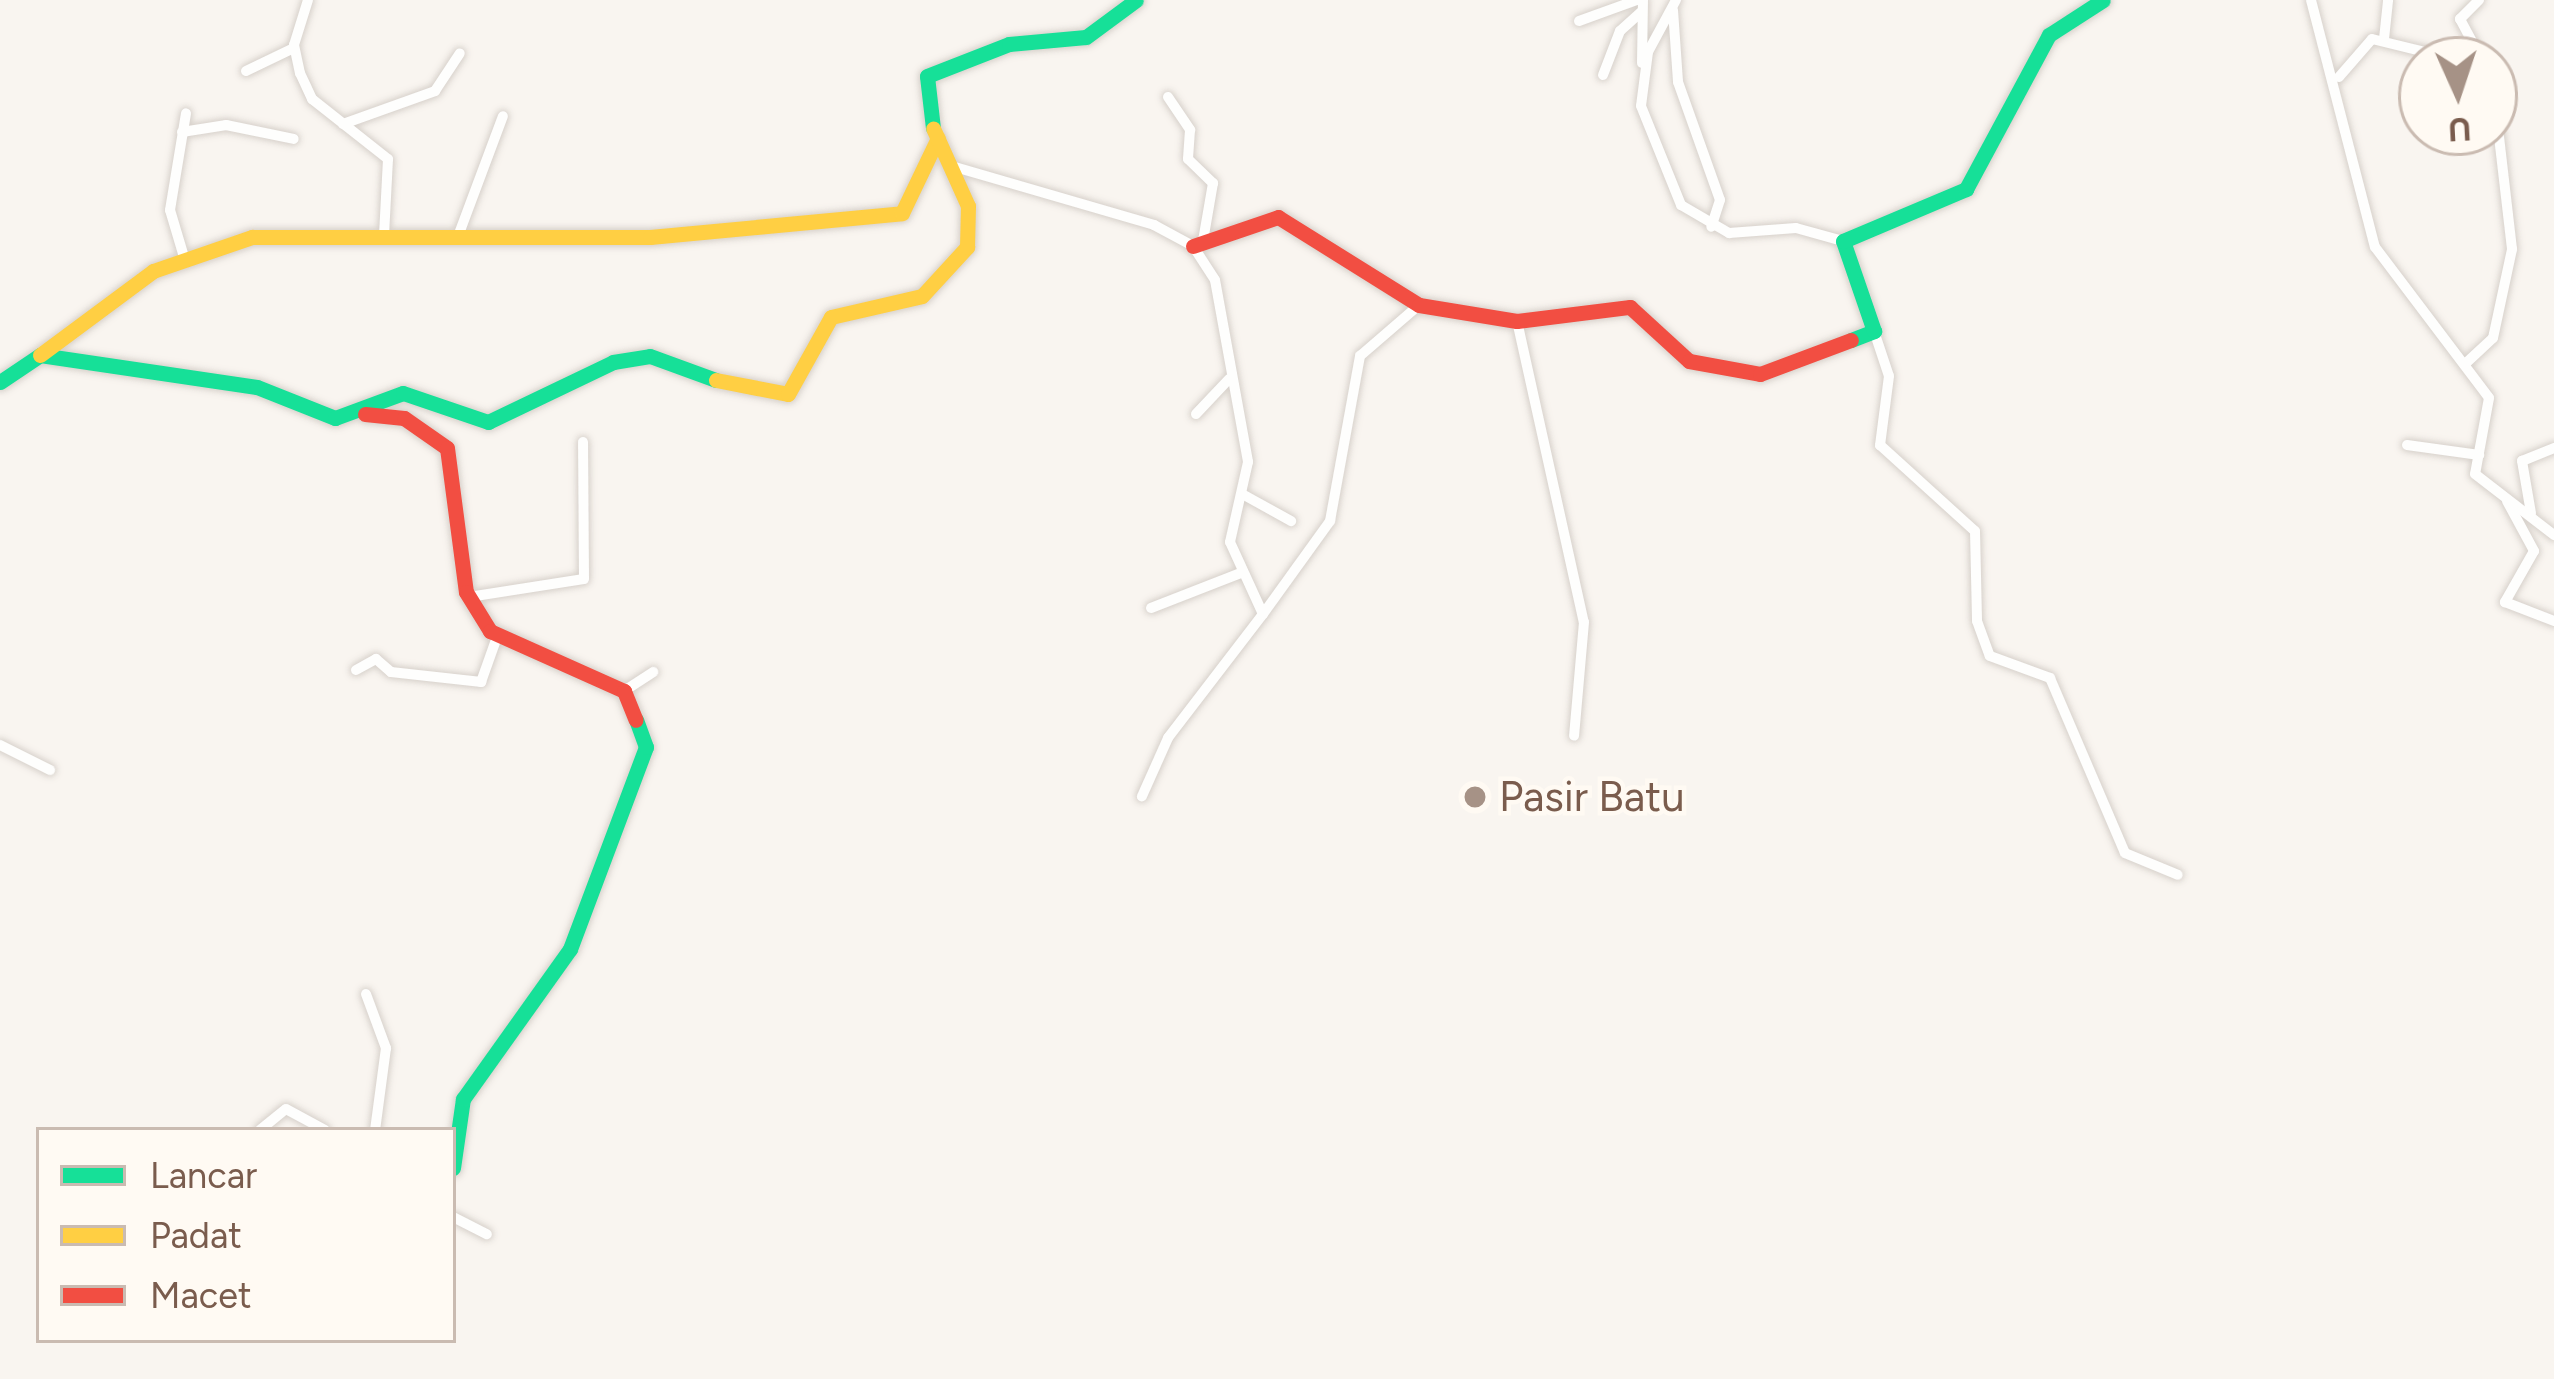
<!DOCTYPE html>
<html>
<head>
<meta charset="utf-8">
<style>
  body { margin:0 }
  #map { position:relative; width:2554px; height:1379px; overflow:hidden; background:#f9f5f0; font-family:Figtree,sans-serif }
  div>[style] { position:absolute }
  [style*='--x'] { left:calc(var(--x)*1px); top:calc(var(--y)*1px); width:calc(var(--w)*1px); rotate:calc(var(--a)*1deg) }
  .roads { filter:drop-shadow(0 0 3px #d7d1cb) drop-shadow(0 0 3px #d7d1cb) }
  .street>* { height:10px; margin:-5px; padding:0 5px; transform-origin:5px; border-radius:5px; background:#fefefd }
  .fast>* { height:15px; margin:-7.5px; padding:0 7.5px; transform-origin:7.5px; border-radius:7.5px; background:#16e098 }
  .slow>* { height:15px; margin:-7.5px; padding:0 7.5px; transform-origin:7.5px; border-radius:7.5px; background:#ffcf43 }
  .jam>* { height:15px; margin:-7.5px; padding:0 7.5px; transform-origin:7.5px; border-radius:7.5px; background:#f24e42 }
  .dots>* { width:33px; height:33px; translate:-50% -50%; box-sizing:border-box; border:6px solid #fffaf3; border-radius:50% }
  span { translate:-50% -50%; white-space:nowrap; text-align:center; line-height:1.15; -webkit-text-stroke:9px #fffaf3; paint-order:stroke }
  .poi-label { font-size:42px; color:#7a5c4d }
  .left { translate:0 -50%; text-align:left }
  .legend { position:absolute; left:36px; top:1127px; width:420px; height:216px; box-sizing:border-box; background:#fffaf3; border:3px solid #cabbb1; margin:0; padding:15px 21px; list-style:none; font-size:36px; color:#7a5c4d }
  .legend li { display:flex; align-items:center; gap:24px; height:60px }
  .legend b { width:60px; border:3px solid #cabbb1 }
  .north { position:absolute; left:2398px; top:36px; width:120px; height:120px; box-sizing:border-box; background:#fffaf3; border:3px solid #cabbb1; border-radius:50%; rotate:177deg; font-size:33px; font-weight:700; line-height:48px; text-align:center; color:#7a5c4d }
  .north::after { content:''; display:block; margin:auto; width:42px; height:54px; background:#a69286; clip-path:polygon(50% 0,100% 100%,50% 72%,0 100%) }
</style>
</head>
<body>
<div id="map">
  <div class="roads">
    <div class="street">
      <div style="--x:308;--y:0;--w:47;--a:107.3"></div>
      <div style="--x:294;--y:45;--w:29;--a:78"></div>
      <div style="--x:300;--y:73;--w:29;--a:65"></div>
      <div style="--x:312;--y:99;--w:97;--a:38.3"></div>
      <div style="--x:388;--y:159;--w:76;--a:93"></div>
      <div style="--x:1676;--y:0;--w:59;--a:118.3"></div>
      <div style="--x:1648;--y:52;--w:54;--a:97.4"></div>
      <div style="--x:1641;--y:106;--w:107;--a:68"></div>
      <div style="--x:1681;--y:205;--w:56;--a:30.3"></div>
      <div style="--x:1729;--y:233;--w:67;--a:-4.3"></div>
      <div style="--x:1796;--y:228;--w:49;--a:15.5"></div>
      <div style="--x:2311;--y:0;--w:255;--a:75.5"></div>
      <div style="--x:2375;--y:247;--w:189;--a:52.9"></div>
      <div style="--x:2489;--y:398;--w:77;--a:100.4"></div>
      <div style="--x:2475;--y:474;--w:100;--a:37.7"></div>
      <div style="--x:2479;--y:0;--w:27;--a:135"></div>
      <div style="--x:2460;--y:19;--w:47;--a:61.8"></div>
      <div style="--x:1673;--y:10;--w:72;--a:86"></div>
      <div style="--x:1678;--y:82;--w:125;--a:70.4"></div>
      <div style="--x:1720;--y:200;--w:28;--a:108"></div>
      <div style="--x:1579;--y:21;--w:62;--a:-19.9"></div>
      <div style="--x:2384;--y:39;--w:39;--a:-84"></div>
      <div style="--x:1642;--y:63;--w:63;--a:-89.1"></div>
      <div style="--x:246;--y:71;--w:53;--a:-25.6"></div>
      <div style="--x:1603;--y:75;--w:47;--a:-68.9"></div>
      <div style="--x:1620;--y:31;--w:28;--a:-42"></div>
      <div style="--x:2339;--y:77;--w:50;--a:-49"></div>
      <div style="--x:2372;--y:39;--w:89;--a:13.7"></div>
      <div style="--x:1168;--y:97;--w:40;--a:56"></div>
      <div style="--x:1190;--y:130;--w:29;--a:94"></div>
      <div style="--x:1188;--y:159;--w:35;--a:44"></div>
      <div style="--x:1213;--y:183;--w:59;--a:99.8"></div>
      <div style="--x:343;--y:124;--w:98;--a:-19.7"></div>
      <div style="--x:435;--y:91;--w:45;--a:-56.7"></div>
      <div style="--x:182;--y:132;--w:45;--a:-9"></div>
      <div style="--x:226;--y:125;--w:69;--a:11.6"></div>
      <div style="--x:948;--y:165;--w:215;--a:16.2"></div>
      <div style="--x:1154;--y:225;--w:44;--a:28.3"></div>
      <div style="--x:1193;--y:246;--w:40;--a:57.1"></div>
      <div style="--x:1215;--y:280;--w:185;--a:79.7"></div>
      <div style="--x:1248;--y:462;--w:82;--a:102.7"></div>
      <div style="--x:1230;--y:542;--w:79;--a:65.4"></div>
      <div style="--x:1263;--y:614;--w:156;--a:127.5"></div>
      <div style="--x:1168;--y:738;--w:64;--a:114.1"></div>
      <div style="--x:457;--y:239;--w:131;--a:-69.5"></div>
      <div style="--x:184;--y:257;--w:49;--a:-106.6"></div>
      <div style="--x:170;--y:210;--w:98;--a:-80.6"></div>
      <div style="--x:1517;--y:321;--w:308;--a:77.5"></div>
      <div style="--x:1584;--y:622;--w:114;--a:95"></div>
      <div style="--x:1874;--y:331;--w:47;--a:71.6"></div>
      <div style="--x:1889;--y:376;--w:70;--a:97.4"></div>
      <div style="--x:1880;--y:445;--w:128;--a:42.2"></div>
      <div style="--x:1975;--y:531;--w:90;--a:88.7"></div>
      <div style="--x:1977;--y:621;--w:37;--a:70"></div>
      <div style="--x:1990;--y:656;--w:64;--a:20.1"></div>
      <div style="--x:2050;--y:678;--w:190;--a:66.8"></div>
      <div style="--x:2125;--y:853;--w:57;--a:22.5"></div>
      <div style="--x:2465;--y:364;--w:38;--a:-43"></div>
      <div style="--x:2493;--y:338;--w:91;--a:-77.9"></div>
      <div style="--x:2512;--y:249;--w:156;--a:-96.6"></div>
      <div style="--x:1196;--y:414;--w:48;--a:-46.7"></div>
      <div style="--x:2407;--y:445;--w:73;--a:7.9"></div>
      <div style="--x:1244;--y:495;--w:54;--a:29"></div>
      <div style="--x:2507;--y:501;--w:57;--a:61.6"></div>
      <div style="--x:2534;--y:551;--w:59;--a:119.6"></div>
      <div style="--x:2505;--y:602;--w:53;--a:21.2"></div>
      <div style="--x:2531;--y:513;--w:53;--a:-99.8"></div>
      <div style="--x:2522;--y:461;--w:35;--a:-22"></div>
      <div style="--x:469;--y:597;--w:116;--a:-8.9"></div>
      <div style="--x:584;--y:579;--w:137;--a:-90.4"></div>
      <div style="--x:1151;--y:608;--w:97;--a:-21.3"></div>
      <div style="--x:1263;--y:614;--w:115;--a:-54.2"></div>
      <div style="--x:1330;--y:521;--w:168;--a:-79.7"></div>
      <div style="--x:1360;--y:356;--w:78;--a:-40.8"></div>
      <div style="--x:356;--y:670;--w:23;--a:-29"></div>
      <div style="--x:376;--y:659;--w:20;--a:41"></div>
      <div style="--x:391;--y:672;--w:91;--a:6.3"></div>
      <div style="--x:481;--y:682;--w:48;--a:-70.4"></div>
      <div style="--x:624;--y:691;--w:35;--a:-33"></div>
      <div style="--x:0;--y:745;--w:56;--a:26.6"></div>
      <div style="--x:366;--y:994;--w:58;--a:69.7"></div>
      <div style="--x:386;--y:1048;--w:83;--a:97.6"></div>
      <div style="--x:260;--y:1130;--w:33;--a:-39"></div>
      <div style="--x:286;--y:1109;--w:44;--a:28.3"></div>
      <div style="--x:453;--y:1217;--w:38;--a:27"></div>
    </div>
    <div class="fast">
      <div style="--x:933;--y:128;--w:52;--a:-96.6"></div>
      <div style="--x:927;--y:76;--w:88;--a:-21.3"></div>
      <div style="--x:1009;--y:44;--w:77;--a:-5.2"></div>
      <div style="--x:1086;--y:37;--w:62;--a:-36.5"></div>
      <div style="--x:1851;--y:340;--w:25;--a:-21"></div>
      <div style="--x:1874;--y:331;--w:95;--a:-109"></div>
      <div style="--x:1843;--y:241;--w:134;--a:-22.9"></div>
      <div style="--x:1966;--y:189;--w:175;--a:-61.7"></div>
      <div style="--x:2049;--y:35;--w:64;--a:-32.9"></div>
      <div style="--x:0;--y:382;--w:48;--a:-34"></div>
      <div style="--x:40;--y:355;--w:219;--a:8.4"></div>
      <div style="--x:257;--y:387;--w:84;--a:21.7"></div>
      <div style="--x:335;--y:418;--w:72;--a:-20.2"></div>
      <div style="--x:403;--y:393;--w:90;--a:18.8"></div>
      <div style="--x:488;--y:422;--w:139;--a:-25.6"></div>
      <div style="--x:613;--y:362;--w:37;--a:-9"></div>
      <div style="--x:650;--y:356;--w:70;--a:20"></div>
      <div style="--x:453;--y:1168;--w:70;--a:-81.8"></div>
      <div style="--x:463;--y:1099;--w:184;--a:-54.5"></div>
      <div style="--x:570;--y:949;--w:216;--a:-69.4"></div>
      <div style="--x:646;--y:747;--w:29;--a:-110"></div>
    </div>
    <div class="slow">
      <div style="--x:40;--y:355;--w:141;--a:-36.6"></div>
      <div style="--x:153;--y:271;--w:105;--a:-19"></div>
      <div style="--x:252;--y:237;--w:398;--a:0"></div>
      <div style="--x:650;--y:237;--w:253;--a:-5.4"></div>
      <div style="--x:902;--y:213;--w:83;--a:-64.4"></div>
      <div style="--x:716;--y:380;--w:73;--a:11"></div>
      <div style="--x:788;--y:394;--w:88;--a:-60.8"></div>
      <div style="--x:831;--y:317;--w:93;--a:-13"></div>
      <div style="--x:922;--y:296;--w:67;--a:-47.4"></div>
      <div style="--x:967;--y:247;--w:41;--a:-88.6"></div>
      <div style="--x:968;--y:206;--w:85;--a:-114.2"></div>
    </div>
    <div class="jam">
      <div style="--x:1193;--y:246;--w:90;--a:-18.8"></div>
      <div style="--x:1278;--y:217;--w:166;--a:32"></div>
      <div style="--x:1419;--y:305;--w:99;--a:9.3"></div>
      <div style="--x:1517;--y:321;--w:114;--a:-7.1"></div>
      <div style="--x:1630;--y:307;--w:80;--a:42.5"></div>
      <div style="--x:1689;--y:361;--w:72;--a:10.4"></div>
      <div style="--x:1760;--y:374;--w:97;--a:-20.5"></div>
      <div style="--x:365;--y:414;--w:39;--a:6"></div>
      <div style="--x:404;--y:418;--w:52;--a:34.9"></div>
      <div style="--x:447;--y:448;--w:145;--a:82.5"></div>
      <div style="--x:466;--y:592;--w:46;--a:58.4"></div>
      <div style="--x:490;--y:631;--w:147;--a:24.1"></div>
      <div style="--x:624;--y:691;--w:31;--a:68"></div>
    </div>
  </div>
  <div class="dots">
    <div style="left:1475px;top:797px;background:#a69286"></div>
  </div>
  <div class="poi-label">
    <span class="left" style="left:1499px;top:797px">Pasir Batu</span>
  </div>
  <ul class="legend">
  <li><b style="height:15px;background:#16e098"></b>Lancar</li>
  <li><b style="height:15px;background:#ffcf43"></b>Padat</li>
  <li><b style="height:15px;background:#f24e42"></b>Macet</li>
  </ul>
  <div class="north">U</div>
</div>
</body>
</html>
